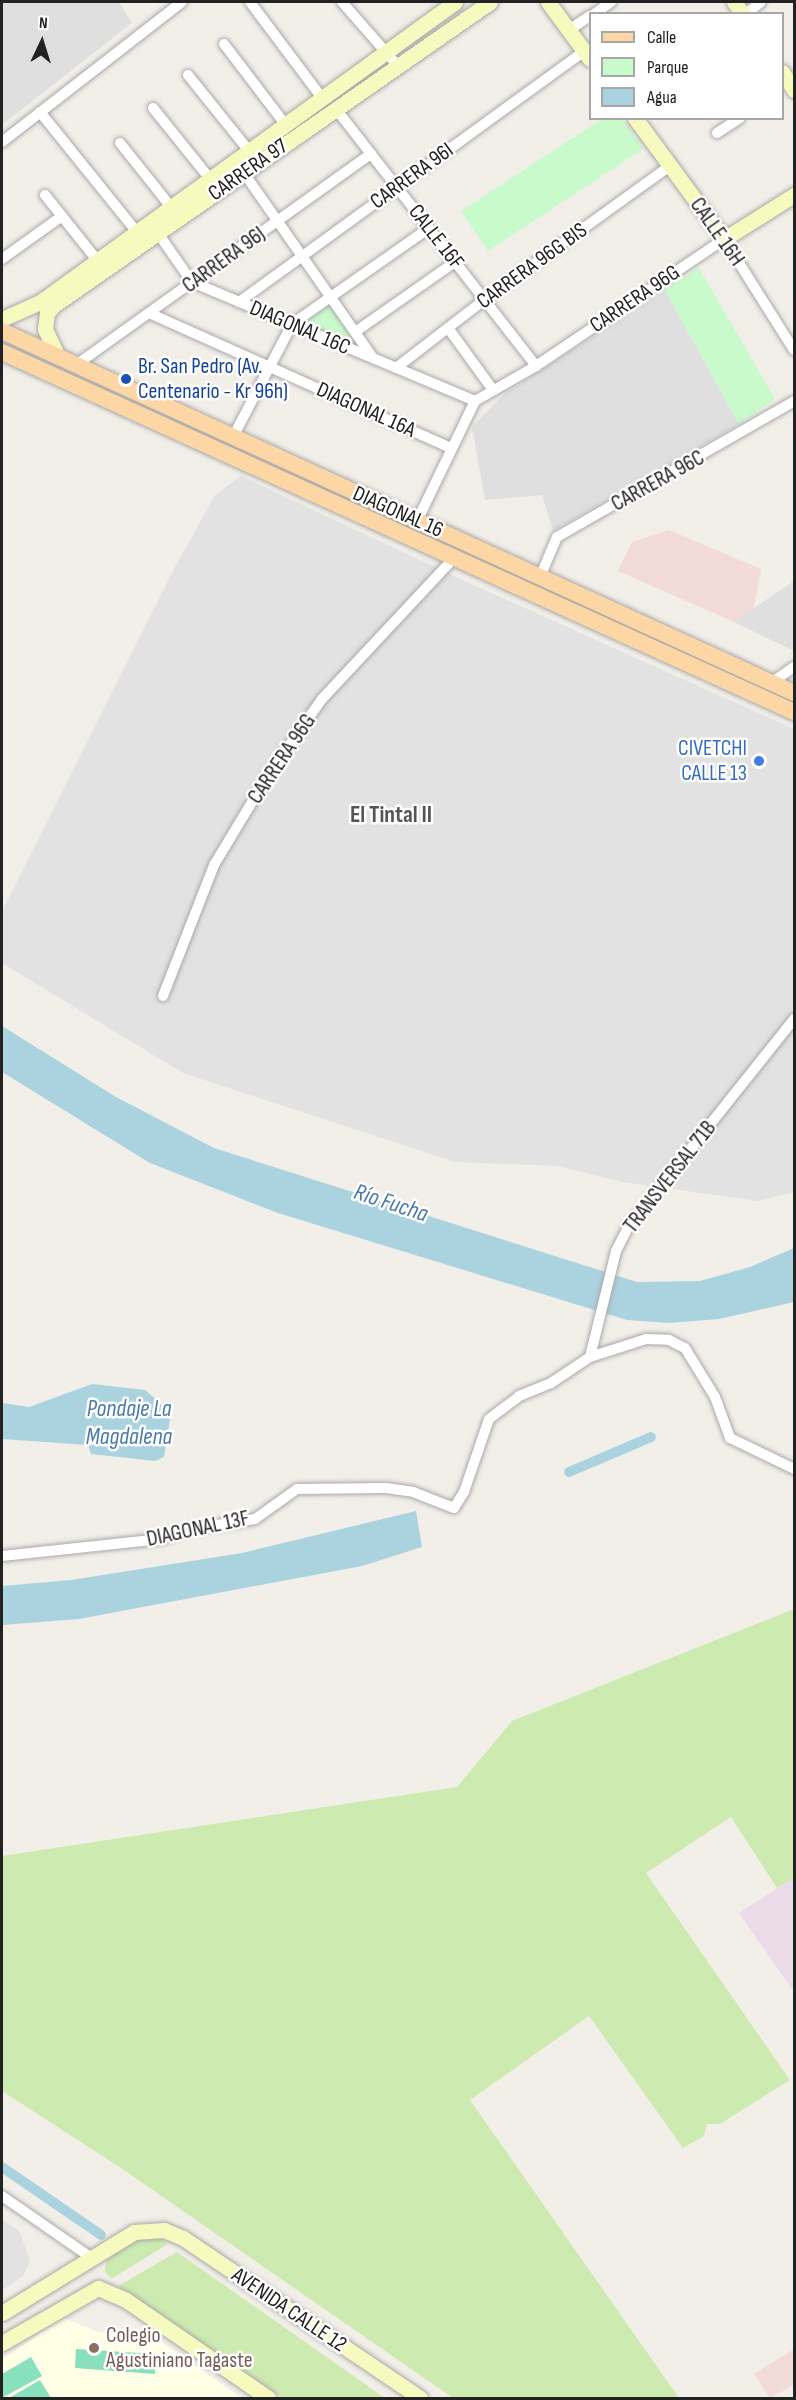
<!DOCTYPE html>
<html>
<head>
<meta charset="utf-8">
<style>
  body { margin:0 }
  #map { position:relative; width:796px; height:2400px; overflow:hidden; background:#f2efe9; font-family:"Sofia Sans Condensed",sans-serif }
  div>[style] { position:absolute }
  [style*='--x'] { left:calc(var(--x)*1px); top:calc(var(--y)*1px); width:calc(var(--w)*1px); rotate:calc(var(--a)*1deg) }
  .residential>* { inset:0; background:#e0dfdf }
  .commercial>* { inset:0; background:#f2dad9 }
  .industrial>* { inset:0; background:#ebdbe8 }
  .education>* { inset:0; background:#ffffe5 }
  .grass>* { inset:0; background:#cdebb0 }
  .park>* { inset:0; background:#c8facc }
  .pitch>* { inset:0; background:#88e0be }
  .parking>* { inset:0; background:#e2e2e2 }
  .water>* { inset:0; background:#aad3df }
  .canal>* { height:10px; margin:-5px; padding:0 5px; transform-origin:5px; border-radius:5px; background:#aad3df }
  .roads { filter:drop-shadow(0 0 2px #a9a9a9) drop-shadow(0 0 2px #a9a9a9) }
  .street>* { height:10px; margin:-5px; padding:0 5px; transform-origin:5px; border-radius:5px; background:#fff }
  .secondary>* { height:15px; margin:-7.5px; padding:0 7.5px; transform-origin:7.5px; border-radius:7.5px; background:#f7fabf }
  .primary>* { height:16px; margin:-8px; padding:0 8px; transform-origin:8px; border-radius:8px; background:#fcd6a4 }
  .dots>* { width:16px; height:16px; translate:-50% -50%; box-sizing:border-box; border:3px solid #fff; border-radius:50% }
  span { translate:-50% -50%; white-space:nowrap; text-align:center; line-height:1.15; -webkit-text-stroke:5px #fff; paint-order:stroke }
  .street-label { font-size:22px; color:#222 }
  .transit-label { font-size:22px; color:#164399 }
  .left { translate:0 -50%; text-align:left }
  .shop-label { font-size:22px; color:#366cbe }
  .right { translate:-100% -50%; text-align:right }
  .education-label { font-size:22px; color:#785e54 }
  .neighbourhood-label { font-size:24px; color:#555; font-weight:700 }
  .water-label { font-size:24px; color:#4a7aab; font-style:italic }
  .frame { position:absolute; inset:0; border:3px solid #222; pointer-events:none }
  .legend { position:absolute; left:589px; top:12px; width:195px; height:108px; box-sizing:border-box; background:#fff; border:2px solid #a7a7a7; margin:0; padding:8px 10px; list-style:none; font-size:18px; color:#222 }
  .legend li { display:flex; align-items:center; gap:12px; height:30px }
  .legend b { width:30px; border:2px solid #a7a7a7 }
  .north { position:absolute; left:12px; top:12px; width:60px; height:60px; -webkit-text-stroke:4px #fff; paint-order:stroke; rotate:4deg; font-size:16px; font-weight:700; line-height:24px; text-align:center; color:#222 }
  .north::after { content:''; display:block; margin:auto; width:21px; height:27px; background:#222; clip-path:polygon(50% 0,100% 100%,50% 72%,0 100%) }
</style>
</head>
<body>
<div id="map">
  <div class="residential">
    <div style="clip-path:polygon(2px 2px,119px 2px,132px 23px,2px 125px)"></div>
    <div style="clip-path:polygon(665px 290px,739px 424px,553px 531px,542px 495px,485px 500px,472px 427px,504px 394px)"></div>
    <div style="clip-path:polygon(794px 581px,794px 651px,734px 622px,754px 608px)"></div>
  </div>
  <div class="commercial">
    <div style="clip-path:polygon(669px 530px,761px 569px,754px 608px,734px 622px,618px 571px,632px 542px)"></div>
    <div style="clip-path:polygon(794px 2349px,794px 2385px,770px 2398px,754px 2374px)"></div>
  </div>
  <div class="industrial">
    <div style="clip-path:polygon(794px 1877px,794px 1992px,739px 1913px)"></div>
  </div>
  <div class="education">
    <div style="clip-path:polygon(64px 2318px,98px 2332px,154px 2337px,242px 2398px,2px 2398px,2px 2359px)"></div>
  </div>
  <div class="grass">
    <div style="clip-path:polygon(794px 1609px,794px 1878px,777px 1888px,731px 1817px,646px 1873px,790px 2080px,720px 2124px,707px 2124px,704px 2136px,683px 2148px,589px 2016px,470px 2100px,679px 2398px,453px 2398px,121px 2168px,2px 2091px,2px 1856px,457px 1787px,512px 1721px)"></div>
    <div style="clip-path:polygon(158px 2236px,168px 2244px,111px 2279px,105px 2272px,106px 2260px,141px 2238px)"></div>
    <div style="clip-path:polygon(177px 2252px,385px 2398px,283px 2398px,118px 2286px)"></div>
  </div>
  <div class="park">
    <div style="clip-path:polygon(602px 119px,623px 119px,643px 149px,488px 251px,461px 211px)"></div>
    <div style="clip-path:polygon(699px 268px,775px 399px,739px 424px,665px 290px)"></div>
    <div style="clip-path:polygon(333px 302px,364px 350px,301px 323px)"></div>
  </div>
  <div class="pitch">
    <div style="clip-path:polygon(76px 2349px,156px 2354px,155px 2374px,75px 2368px)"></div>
    <div style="clip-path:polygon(31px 2357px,42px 2376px,2px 2398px,2px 2374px)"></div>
    <div style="clip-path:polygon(40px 2380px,51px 2398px,9px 2398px)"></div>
  </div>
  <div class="parking">
    <div style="clip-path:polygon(241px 476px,465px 581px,794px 729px,794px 1192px,758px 1201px,623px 1182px,558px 1166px,455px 1162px,183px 1073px,2px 963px,2px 911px,175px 567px,215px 495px)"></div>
    <div style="clip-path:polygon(2px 2219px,20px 2232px,30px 2261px,23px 2276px,2px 2290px)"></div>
  </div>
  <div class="water">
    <div style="clip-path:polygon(2px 1026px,116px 1097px,214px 1148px,637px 1282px,700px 1281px,750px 1267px,794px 1248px,794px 1302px,719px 1319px,669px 1323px,627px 1320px,278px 1213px,150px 1163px,2px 1072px)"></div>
    <div style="clip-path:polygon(92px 1384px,145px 1390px,160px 1403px,170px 1419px,164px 1457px,155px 1461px,91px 1454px,88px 1445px,2px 1439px,2px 1403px,29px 1407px)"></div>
    <div style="clip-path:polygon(416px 1511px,422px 1547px,362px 1566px,79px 1619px,2px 1625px,2px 1586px,71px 1580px,242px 1553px)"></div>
  </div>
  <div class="canal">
    <div style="--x:569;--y:1472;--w:89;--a:-23.1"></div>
    <div style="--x:2;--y:2167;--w:120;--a:34.5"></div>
  </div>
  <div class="roads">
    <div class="street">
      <div style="--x:250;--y:2;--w:120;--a:53.1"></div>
      <div style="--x:342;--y:2;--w:85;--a:48.8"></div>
      <div style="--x:594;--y:14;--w:21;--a:-35"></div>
      <div style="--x:746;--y:14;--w:19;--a:-39"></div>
      <div style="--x:569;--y:30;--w:25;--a:-34"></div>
      <div style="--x:224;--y:44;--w:101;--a:52.7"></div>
      <div style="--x:188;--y:75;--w:97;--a:51.2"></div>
      <div style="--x:153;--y:108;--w:91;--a:51.2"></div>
      <div style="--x:336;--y:109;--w:326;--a:52.1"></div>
      <div style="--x:40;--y:112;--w:154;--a:51.1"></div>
      <div style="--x:717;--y:133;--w:27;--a:-33"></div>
      <div style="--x:2;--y:142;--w:228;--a:-37.9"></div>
      <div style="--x:120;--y:143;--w:82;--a:51.4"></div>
      <div style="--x:244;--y:173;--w:226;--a:55.1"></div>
      <div style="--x:45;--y:195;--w:83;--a:51.3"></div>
      <div style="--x:155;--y:229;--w:65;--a:55.1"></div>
      <div style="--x:192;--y:282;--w:307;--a:22.8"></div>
      <div style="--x:2;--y:259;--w:74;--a:-35.6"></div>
      <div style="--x:239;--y:302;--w:427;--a:-36"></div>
      <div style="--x:149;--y:313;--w:331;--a:24.1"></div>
      <div style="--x:448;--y:328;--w:77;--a:54"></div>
      <div style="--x:355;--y:332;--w:122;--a:-35"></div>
      <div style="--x:76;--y:365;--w:363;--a:-35.6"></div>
      <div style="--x:396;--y:368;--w:111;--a:-37.7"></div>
      <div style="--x:484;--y:300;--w:229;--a:-35.8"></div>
      <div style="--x:475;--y:401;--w:70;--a:-29.8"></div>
      <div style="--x:536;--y:366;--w:227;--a:-34"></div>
      <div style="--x:724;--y:239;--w:131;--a:57.8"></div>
      <div style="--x:233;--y:437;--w:127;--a:-62.4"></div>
      <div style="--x:292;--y:324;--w:167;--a:-35"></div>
      <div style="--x:417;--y:521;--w:133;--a:-64.2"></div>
      <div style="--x:540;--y:577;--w:43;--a:-67"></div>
      <div style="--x:557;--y:537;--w:273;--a:-29.8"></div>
      <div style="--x:771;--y:683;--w:28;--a:-35"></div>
      <div style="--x:163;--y:996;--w:141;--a:-68.7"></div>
      <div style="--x:214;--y:865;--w:106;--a:-58.9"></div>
      <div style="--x:269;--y:774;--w:92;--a:-54.8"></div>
      <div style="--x:322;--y:699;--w:195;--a:-46.9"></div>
      <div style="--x:590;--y:1357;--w:59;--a:-17.8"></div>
      <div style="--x:646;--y:1339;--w:23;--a:2"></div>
      <div style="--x:669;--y:1340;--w:18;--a:27"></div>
      <div style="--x:685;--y:1348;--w:57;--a:58.5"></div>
      <div style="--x:715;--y:1397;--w:44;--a:69.9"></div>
      <div style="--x:730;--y:1438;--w:71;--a:25.8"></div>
      <div style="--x:2;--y:1556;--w:160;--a:-6.1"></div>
      <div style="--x:161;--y:1539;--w:33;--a:-18"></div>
      <div style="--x:192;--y:1529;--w:64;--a:-9"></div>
      <div style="--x:255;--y:1519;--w:52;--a:-35.5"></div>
      <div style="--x:297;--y:1489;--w:89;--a:-0.6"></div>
      <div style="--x:386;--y:1488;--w:27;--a:8"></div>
      <div style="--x:413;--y:1492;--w:44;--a:21.3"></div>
      <div style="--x:454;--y:1508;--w:19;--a:-58"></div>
      <div style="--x:464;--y:1492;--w:77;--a:-71.1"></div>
      <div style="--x:489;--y:1419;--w:38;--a:-37"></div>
      <div style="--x:519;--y:1396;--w:35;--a:-22"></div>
      <div style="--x:551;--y:1383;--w:47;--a:-33.7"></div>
      <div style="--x:590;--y:1357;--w:109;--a:-76.2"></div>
      <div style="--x:616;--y:1251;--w:28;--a:-63"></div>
      <div style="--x:629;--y:1226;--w:265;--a:-51.4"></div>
      <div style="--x:2;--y:2196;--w:111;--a:34.7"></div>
    </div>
    <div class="secondary">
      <div style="--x:548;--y:2;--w:71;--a:53.6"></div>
      <div style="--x:734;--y:2;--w:15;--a:53"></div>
      <div style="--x:782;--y:72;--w:22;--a:56"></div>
      <div style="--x:635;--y:118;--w:150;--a:53.7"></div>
      <div style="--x:724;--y:239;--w:83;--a:-32.2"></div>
      <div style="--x:2;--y:319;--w:42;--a:-24.1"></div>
      <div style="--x:40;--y:302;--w:512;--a:-35.86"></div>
      <div style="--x:58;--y:357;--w:31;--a:-115"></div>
      <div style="--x:45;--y:329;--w:16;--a:-83"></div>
      <div style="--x:47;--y:313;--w:11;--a:-49"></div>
      <div style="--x:54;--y:305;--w:531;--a:-34.8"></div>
      <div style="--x:98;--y:2288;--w:30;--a:23"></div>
      <div style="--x:126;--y:2300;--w:173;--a:34.6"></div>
      <div style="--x:2;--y:2313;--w:155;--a:-31.5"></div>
      <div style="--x:134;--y:2232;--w:30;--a:-4"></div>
      <div style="--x:164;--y:2230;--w:21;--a:23"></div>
      <div style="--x:183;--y:2238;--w:286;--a:34"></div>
      <div style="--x:2;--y:2343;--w:111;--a:-29.8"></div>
    </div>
    <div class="primary">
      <div style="--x:2;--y:331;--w:871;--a:24.56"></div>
      <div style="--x:2;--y:352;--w:870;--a:24.44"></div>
    </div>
  </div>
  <div class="dots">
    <div style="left:126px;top:379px;background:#1a4fb4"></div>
    <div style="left:759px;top:761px;background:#3f7fe0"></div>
    <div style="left:94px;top:2348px;background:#8d6e63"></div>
  </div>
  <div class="street-label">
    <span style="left:248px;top:170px;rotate:-35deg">CARRERA 97</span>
    <span style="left:412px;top:176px;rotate:-36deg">CARRERA 96I</span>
    <span style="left:717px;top:232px;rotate:55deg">CALLE 16H</span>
    <span style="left:436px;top:237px;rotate:52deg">CALLE 16F</span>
    <span style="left:224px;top:260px;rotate:-36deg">CARRERA 96J</span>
    <span style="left:532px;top:266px;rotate:-36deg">CARRERA 96G BIS</span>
    <span style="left:635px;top:299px;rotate:-34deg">CARRERA 96G</span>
    <span style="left:300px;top:328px;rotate:23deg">DIAGONAL 16C</span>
    <span style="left:366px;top:410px;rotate:24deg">DIAGONAL 16A</span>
    <span style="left:658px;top:481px;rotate:-29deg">CARRERA 96C</span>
    <span style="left:398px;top:512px;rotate:24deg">DIAGONAL 16</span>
    <span style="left:282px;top:759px;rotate:-56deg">CARRERA 96G</span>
    <span style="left:670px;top:1177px;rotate:-52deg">TRANSVERSAL 71B</span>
    <span style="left:198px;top:1529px;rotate:-12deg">DIAGONAL 13F</span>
    <span style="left:289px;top:2310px;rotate:34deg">AVENIDA CALLE 12</span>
  </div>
  <div class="transit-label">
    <span class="left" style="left:138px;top:379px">Br. San Pedro (Av.<br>Centenario - Kr 96h)</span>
  </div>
  <div class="shop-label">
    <span class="right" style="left:747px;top:761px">CIVETCHI<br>CALLE 13</span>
  </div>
  <div class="education-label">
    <span class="left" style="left:106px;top:2348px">Colegio<br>Agustiniano Tagaste</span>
  </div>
  <div class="neighbourhood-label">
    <span style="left:391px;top:815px">El Tintal II</span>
  </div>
  <div class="water-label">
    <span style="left:391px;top:1203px;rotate:18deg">Río Fucha</span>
    <span style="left:129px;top:1423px">Pondaje La<br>Magdalena</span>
  </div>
  <div class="frame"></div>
  <ul class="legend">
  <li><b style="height:8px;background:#fcd6a4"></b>Calle</li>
  <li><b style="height:16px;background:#c8facc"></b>Parque</li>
  <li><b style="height:16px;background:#aad3df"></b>Agua</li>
  </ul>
  <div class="north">N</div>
</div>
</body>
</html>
